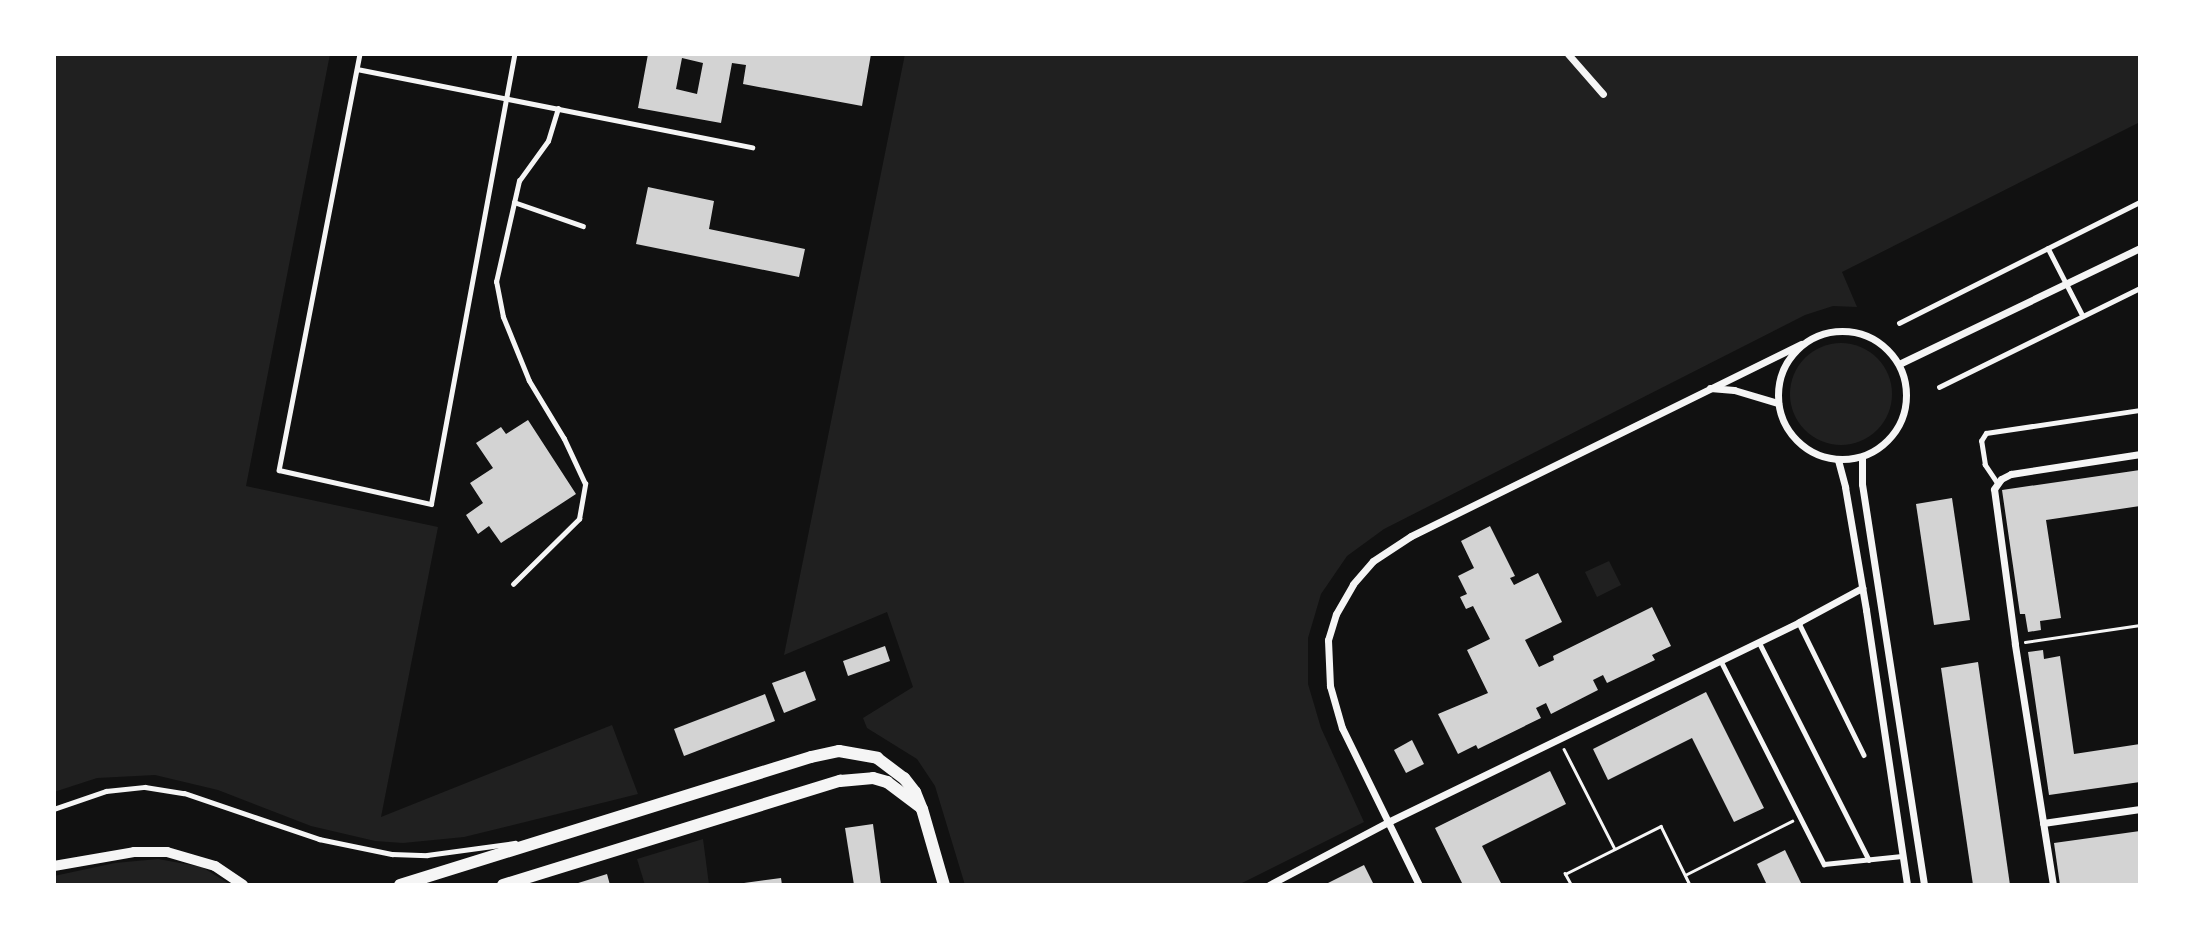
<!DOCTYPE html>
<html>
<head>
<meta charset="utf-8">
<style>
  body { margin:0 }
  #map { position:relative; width:2194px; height:939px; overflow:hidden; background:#111; font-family:"Zilla Slab",serif }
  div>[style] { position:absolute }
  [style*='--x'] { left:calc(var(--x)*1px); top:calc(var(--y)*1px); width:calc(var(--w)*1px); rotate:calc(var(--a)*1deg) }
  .green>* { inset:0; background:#202020 }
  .round { border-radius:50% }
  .building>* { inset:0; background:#d3d3d3 }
  .path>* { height:2.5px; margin:-1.25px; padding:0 1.25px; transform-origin:1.25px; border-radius:1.25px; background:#f5f5f5 }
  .service>* { height:4.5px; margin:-2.25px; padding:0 2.25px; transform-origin:2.25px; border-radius:2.25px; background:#f5f5f5 }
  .minor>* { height:7px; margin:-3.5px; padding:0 3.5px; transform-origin:3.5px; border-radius:3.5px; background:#f5f5f5 }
  .minor>.ring { margin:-3.5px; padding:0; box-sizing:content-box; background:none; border:7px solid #f5f5f5; border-radius:50% }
  .tertiary>* { height:10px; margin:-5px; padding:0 5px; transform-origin:5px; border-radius:5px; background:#f5f5f5 }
  .secondary>* { height:12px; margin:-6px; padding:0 6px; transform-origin:6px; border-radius:6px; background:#f5f5f5 }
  span { translate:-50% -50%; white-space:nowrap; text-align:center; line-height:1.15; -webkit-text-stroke:7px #fff; paint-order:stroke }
  .frame { position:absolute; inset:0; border:56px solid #fff; pointer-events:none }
</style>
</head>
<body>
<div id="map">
  <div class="green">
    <div style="clip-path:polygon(54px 54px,330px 54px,246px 486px,438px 527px,381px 817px,612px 725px,638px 794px,464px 837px,403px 843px,375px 841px,311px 826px,218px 790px,155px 775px,97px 778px,54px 792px)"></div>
    <div style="clip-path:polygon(905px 54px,2140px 54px,2140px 122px,1842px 272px,1857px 307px,1833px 306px,1805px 315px,1384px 529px,1347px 556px,1321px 594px,1308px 638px,1308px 684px,1321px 728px,1364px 822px,1238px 885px,965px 885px,935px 786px,917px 759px,867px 728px,863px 718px,913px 687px,887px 612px,784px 655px)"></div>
    <div class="round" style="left:1790px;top:343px;width:102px;height:102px"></div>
    <div style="clip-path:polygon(1609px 561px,1621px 585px,1597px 597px,1585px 572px)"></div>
    <div style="clip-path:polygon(703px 839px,709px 885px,645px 885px,637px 859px)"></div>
    <div style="clip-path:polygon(158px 859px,202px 867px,231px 885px,54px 885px,54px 876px,115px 863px)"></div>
  </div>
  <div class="building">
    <div style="clip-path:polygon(evenodd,648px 54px,871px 54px,862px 106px,743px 84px,746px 65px,732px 63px,721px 123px,638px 108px,648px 54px,682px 58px,703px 63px,697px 94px,676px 89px,682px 58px)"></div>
    <div style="clip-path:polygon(648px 187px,714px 201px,709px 229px,805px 249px,799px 277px,636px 244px)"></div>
    <div style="clip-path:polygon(528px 420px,576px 494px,501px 543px,489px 526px,478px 534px,466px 515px,483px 503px,470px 483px,493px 468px,476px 443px,501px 427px,506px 434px)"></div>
    <div style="clip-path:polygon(2140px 470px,2140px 506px,2046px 520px,2061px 618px,2040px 621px,2041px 630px,2028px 632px,2025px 614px,2020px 614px,2002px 490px)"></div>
    <div style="clip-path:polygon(1952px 498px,1970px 620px,1934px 625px,1916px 504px)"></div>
    <div style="clip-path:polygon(1490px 526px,1515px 576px,1510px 578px,1514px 585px,1538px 573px,1562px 622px,1525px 640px,1539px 667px,1554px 660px,1553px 656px,1652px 607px,1671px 646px,1652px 655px,1655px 660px,1607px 683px,1603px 675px,1593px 680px,1598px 690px,1551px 714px,1546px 703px,1536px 708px,1541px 718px,1478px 749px,1476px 745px,1458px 754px,1438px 714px,1488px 693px,1467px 650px,1490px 639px,1473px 606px,1466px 609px,1460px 597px,1467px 594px,1458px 576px,1474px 568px,1461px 541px)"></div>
    <div style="clip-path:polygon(885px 646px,890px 661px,848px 676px,843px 661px)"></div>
    <div style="clip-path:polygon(2043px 650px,2044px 659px,2060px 656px,2074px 754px,2140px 744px,2140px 782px,2049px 795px,2028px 652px)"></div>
    <div style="clip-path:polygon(1978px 662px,2010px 885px,1973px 885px,1941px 668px)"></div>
    <div style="clip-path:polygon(805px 671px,816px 700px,784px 713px,772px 683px)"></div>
    <div style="clip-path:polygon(1706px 692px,1764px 808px,1734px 822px,1692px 738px,1608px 780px,1593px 749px)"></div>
    <div style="clip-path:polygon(765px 694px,775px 721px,684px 756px,674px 729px)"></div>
    <div style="clip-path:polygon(1412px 740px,1424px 764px,1406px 773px,1394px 750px)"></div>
    <div style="clip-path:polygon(1550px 771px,1566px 804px,1482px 846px,1502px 885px,1463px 885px,1435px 828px)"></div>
    <div style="clip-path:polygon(873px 824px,881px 885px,854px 885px,845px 828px)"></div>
    <div style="clip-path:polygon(2140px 831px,2140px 885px,2060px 885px,2054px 843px)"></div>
    <div style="clip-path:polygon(1785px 850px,1802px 885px,1767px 885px,1757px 864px)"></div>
    <div style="clip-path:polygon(1364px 865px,1374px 885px,1324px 885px)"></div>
    <div style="clip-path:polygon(607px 874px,610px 885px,575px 885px,575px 884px)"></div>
    <div style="clip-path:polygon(781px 878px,782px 885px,745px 885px,744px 883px)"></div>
  </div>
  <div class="path">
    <div style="--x:2025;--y:642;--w:116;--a:-8.4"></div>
    <div style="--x:1564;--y:749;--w:112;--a:63"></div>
    <div style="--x:1685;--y:875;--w:120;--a:-26.8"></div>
    <div style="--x:1571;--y:885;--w:13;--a:-119"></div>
    <div style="--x:1565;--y:874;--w:107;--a:-26.6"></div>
    <div style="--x:1661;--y:826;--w:66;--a:63.8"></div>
  </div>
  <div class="service">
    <div style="--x:360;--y:54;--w:424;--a:101"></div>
    <div style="--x:279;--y:470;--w:156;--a:12.6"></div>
    <div style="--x:431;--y:504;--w:458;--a:-79.5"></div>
    <div style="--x:357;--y:69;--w:403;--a:11.2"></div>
    <div style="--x:514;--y:202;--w:73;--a:19.2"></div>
    <div style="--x:2048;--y:248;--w:76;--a:62.8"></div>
    <div style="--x:1899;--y:323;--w:270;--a:-26.7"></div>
    <div style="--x:1939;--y:387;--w:224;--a:-26.2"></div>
    <div style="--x:1997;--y:483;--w:22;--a:-124"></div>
    <div style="--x:1985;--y:465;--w:24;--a:-99"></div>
    <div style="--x:1981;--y:441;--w:9;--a:-58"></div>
    <div style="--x:1986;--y:433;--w:156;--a:-8.5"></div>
    <div style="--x:513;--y:584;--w:93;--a:-44.6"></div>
    <div style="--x:579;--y:519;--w:36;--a:-80"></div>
    <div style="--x:585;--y:484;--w:50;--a:-115"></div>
    <div style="--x:564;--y:439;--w:68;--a:-121.1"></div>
    <div style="--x:529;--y:381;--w:69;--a:-112.1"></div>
    <div style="--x:503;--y:317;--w:36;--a:-101"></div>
    <div style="--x:496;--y:282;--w:104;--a:-77.2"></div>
    <div style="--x:519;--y:181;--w:49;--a:-54.1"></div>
    <div style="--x:548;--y:141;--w:34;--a:-73"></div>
    <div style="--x:1799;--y:623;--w:147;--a:63.8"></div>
    <div style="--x:1759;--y:642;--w:244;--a:63.2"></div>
    <div style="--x:1721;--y:661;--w:228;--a:63.1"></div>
    <div style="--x:1824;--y:864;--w:78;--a:-5.9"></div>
    <div style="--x:54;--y:809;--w:55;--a:-19.1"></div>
    <div style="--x:106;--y:791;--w:39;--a:-6"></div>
    <div style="--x:145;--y:787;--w:39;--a:9"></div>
    <div style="--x:184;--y:793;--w:143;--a:18.8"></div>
    <div style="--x:319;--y:839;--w:75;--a:11.6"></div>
    <div style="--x:392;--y:854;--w:35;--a:2"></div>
    <div style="--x:427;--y:855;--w:89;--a:-7.8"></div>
  </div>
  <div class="minor">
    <div style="--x:1568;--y:54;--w:53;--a:48.8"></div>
    <div class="ring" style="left:1778px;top:331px;width:121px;height:121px"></div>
    <div style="--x:1899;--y:364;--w:267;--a:-25.7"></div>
    <div style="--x:1710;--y:388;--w:24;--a:5"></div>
    <div style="--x:1734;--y:390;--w:46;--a:16.5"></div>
    <div style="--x:1862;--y:457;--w:27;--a:90"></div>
    <div style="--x:1862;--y:484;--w:406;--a:81.2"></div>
    <div style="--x:1838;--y:460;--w:28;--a:75"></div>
    <div style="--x:1845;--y:487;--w:125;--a:80.3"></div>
    <div style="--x:1866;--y:610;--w:278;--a:81.5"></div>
    <div style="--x:2043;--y:823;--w:98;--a:-8.2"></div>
    <div style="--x:1269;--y:885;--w:135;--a:-27.9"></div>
    <div style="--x:1388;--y:822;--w:457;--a:-25.9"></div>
    <div style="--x:1799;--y:622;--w:72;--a:-28.4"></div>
    <div style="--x:1419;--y:885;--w:175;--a:-116.1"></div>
    <div style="--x:1342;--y:728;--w:44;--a:-105.9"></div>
    <div style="--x:1330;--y:686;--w:46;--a:-92.5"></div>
    <div style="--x:1328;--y:640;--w:27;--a:-73"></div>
    <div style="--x:1336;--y:614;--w:34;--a:-60"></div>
    <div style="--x:1353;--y:584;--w:30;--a:-49"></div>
    <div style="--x:1373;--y:561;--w:45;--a:-33.3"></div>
    <div style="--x:1411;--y:536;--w:435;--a:-26.2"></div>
    <div style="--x:2053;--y:885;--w:244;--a:-99"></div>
    <div style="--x:2015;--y:644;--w:156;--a:-97.7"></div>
    <div style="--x:1994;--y:489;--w:12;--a:-55"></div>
    <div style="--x:2001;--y:479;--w:11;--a:-27"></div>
    <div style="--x:2011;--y:474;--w:131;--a:-8.8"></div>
  </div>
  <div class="tertiary">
    <div style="--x:54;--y:866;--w:81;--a:-9.9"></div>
    <div style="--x:134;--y:852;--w:33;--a:0"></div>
    <div style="--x:167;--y:852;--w:50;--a:16.3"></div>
    <div style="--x:215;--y:866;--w:34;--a:34"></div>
  </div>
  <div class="secondary">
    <div style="--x:400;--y:885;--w:430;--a:-17.3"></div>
    <div style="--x:811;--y:757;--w:29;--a:-12"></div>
    <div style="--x:839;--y:751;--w:39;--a:10"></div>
    <div style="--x:877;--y:758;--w:34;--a:37"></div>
    <div style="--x:904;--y:778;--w:18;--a:52"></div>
    <div style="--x:915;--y:792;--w:18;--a:68"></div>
    <div style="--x:922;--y:809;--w:79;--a:73.9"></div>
    <div style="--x:503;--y:885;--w:353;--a:-17.2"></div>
    <div style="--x:840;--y:781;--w:33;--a:-5"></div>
    <div style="--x:873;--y:778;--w:15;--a:16"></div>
    <div style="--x:887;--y:782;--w:40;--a:37"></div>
  </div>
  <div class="frame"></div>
</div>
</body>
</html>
